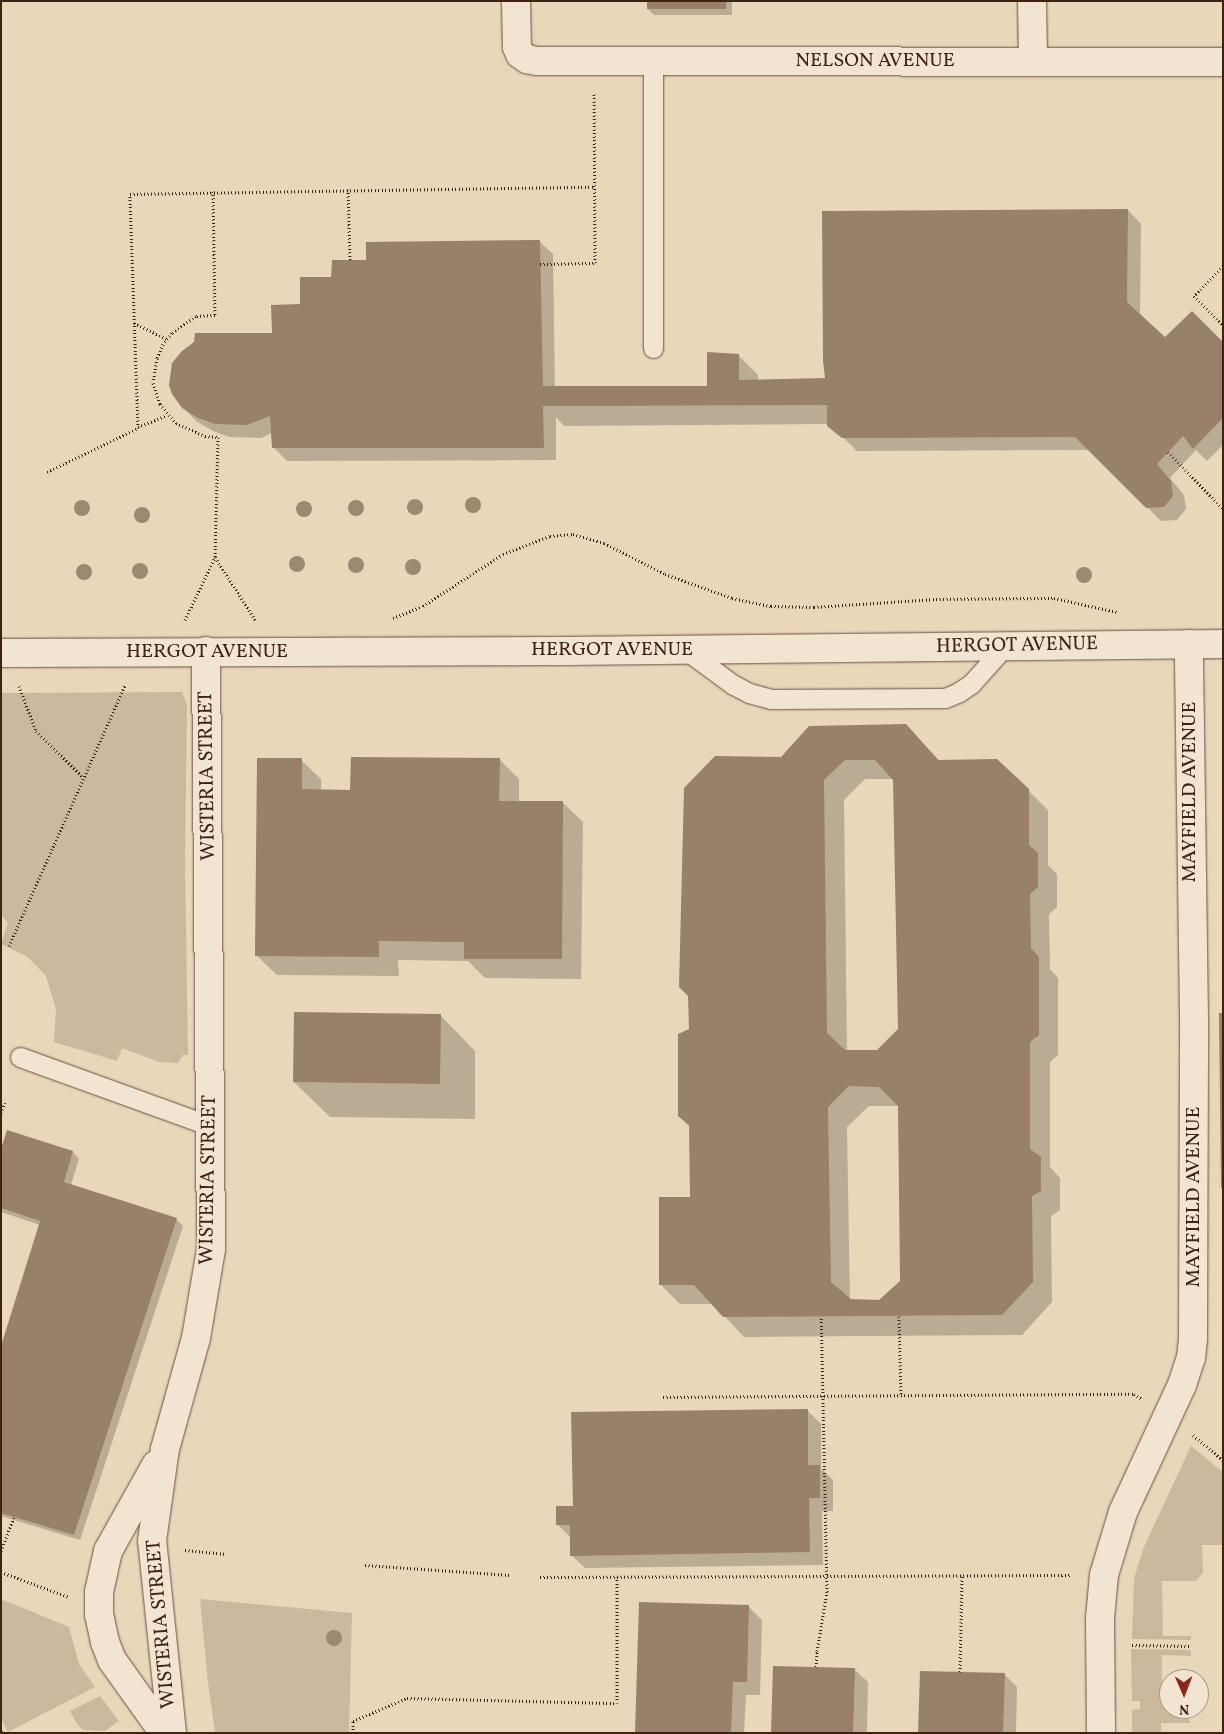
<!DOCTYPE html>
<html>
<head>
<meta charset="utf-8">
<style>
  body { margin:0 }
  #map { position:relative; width:1224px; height:1734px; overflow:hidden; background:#e9d7ba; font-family:Vollkorn,serif }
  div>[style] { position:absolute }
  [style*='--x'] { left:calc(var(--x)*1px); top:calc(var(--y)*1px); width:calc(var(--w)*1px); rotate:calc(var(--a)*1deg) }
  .green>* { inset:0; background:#ccb89e }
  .shadow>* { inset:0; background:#0003 }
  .building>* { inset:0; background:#98806a }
  .path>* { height:3px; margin-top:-1.5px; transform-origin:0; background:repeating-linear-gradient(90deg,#402214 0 1px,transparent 0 3.5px) }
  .roads { filter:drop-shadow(0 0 1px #6a4f3e) drop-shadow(0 0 1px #6a4f3e) }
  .service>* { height:19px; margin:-9.5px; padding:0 9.5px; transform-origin:9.5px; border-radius:9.5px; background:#f1e5d2 }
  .minor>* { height:28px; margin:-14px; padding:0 14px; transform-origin:14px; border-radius:14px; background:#f1e5d2 }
  .trees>* { width:16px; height:16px; margin:-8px; border-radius:50%; background:#9f8871 }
  span { translate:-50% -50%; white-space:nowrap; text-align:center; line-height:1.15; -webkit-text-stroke:4px #f1e5d2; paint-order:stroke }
  .street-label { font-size:20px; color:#402214 }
  .frame { position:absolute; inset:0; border:2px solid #402214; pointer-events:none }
  .north { position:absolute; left:1159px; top:1669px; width:50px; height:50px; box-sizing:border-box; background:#f1e5d2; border:1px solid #aa9786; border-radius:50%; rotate:179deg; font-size:14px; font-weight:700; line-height:20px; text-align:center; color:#402214 }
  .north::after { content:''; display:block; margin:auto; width:18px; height:22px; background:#8f2418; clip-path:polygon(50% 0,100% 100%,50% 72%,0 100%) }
</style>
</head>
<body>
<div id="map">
  <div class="green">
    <div style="clip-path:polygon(182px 692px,187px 704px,185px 865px,188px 1055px,183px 1055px,178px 1063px,159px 1062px,122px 1048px,117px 1061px,54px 1042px,56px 1009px,46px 976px,28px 957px,1px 944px,8px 923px,1px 915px,1px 693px)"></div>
    <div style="clip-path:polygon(1191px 1446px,1223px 1472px,1223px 1545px,1202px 1545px,1203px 1573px,1196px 1581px,1162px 1581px,1163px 1636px,1191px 1636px,1191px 1640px,1132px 1639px,1134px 1579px,1143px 1549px)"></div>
    <div style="clip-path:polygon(1px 1599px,69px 1627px,79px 1664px,95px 1687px,8px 1732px,1px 1719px)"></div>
    <div style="clip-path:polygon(200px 1599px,352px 1613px,349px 1733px,215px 1732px,208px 1683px)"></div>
    <div style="clip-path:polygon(1131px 1649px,1191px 1650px,1191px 1656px,1162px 1655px,1162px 1698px,1169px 1698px,1169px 1709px,1189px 1709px,1190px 1723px,1161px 1723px,1161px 1733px,1132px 1733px,1132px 1710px,1140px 1709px,1140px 1701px,1132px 1701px)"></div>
    <div style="clip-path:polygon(100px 1696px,119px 1721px,105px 1731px,83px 1730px,77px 1724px,70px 1711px)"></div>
  </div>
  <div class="shadow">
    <div style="clip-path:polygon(648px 1px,732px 1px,732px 15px,654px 15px,648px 9px)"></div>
    <div style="clip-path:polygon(1128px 210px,1141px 224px,1140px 315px,1165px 339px,1223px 344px,1223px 445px,1207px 461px,1196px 450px,1170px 478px,1184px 495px,1186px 509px,1177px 520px,1161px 521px,1090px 450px,857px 451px,829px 424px,564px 426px,556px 417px,556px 460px,287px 461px,273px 447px,272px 433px,261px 438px,229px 437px,213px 431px,196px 421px,183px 407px,274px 335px,301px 305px,333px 279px,367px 262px,539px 241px,553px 254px,555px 388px,708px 387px,738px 355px,758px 375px,758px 381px,826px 379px)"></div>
    <div style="clip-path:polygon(evenodd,906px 725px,940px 761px,1028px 790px,1048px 810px,1048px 865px,1057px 874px,1057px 907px,1049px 914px,1050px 969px,1058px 978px,1058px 1055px,1050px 1062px,1050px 1167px,1060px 1178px,1060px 1210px,1051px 1216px,1052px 1302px,1022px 1335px,744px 1337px,713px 1304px,680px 1304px,660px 1284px,691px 1198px,691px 1128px,679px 1116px,690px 1030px,781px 758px,906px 725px,865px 779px,894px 779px,899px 1029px,878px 1051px,847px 1051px,844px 800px,865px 779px,906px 725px,869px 1106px,899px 1106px,901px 1281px,880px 1301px,850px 1300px,847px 1127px,869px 1106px)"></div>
    <div style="clip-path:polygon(499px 759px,519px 779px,519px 802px,563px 803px,583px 822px,581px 979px,485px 978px,468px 961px,398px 960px,399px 976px,277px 975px,257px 956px,301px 760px,321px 779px,321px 791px,352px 791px)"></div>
    <div style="clip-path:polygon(440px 1015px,475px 1051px,475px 1119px,330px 1117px,294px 1082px)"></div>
    <div style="clip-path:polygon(73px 1152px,79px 1159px,71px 1185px,176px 1219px,183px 1226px,80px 1540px,1px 1516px,1px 1350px,40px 1225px,1px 1212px,1px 1153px)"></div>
    <div style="clip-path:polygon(807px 1410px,821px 1424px,821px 1468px,833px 1480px,833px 1511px,822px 1511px,823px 1565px,585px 1568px,571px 1555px,571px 1538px,557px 1524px,574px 1507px)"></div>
    <div style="clip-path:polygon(748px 1606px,762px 1620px,760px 1695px,746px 1695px,744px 1733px,637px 1733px)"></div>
    <div style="clip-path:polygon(854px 1669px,868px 1682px,867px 1733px,772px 1733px)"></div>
    <div style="clip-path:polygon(1004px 1674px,1017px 1687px,1016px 1733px,920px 1733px)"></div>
  </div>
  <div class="building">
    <div style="clip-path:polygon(647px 1px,726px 1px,726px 9px,647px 9px)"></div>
    <div style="clip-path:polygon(1128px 209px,1127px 302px,1165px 337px,1192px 311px,1223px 342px,1223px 418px,1193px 449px,1183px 436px,1157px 464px,1171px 481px,1173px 496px,1164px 507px,1146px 508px,1075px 437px,842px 438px,827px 426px,827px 405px,543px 406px,544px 448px,272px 448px,270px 416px,247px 425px,215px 424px,198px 418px,182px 408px,172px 394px,169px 385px,172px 363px,182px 351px,194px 342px,195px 333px,272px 333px,271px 305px,300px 304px,300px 277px,331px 277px,332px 260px,366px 260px,366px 242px,540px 240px,543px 386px,707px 386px,707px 352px,739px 354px,739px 380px,825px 378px,823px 361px,822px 211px)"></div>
    <div style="clip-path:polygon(evenodd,906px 724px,938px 760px,997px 759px,1029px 789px,1029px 845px,1038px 853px,1038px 887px,1030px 894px,1031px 948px,1039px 957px,1039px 1035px,1030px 1042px,1030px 1149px,1041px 1157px,1041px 1191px,1032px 1196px,1033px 1282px,1002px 1315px,723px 1317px,694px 1285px,659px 1285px,659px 1197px,690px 1197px,689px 1125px,678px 1116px,678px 1034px,689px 1029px,688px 996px,679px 987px,684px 788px,715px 756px,781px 757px,809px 726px,906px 724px,845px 760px,875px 760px,893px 780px,898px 1029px,877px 1050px,845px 1050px,827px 1033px,824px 780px,845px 760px,906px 724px,849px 1086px,879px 1087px,898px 1106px,900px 1281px,879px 1300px,851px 1299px,831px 1282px,828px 1107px,849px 1086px)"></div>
    <div style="clip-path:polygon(351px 757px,500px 758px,499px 801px,563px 801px,562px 959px,464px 959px,464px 942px,379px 941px,379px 957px,255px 956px,257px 758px,302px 758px,302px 789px,350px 790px)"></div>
    <div style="clip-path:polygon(294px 1012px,441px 1014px,440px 1084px,293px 1082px)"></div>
    <div style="clip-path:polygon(1219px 1013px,1223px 1013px,1223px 1188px,1221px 1188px)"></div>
    <div style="clip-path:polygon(7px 1130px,73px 1151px,64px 1182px,177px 1218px,74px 1535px,1px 1513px,1px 1346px,40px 1221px,1px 1208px,1px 1149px)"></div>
    <div style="clip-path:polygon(808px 1409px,808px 1465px,820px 1465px,820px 1498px,809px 1498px,810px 1552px,570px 1556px,570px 1525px,556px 1525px,556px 1506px,573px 1506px,571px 1412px)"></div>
    <div style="clip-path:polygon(639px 1602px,749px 1605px,747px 1682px,733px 1682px,731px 1733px,635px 1733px)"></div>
    <div style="clip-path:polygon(773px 1666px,855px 1668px,853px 1733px,771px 1733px)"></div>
    <div style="clip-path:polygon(920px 1671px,1005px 1673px,1003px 1733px,918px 1733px)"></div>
  </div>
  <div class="path">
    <div style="--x:348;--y:189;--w:71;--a:88.4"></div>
    <div style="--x:213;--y:191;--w:124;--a:89.1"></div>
    <div style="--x:215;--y:315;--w:19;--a:177"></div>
    <div style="--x:196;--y:316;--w:29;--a:145"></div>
    <div style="--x:172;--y:333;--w:14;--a:129"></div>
    <div style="--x:163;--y:344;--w:15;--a:113"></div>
    <div style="--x:157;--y:358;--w:25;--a:99"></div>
    <div style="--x:153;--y:383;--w:22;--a:72"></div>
    <div style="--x:160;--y:404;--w:25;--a:50"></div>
    <div style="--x:176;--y:423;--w:32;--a:24"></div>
    <div style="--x:205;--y:436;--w:13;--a:4"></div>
    <div style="--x:218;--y:437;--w:120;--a:91.4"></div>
    <div style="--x:540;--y:264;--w:55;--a:-1"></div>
    <div style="--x:595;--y:263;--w:170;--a:-90.3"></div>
    <div style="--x:1223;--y:266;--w:42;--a:134"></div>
    <div style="--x:1194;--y:296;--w:41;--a:45"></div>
    <div style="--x:134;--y:323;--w:37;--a:26"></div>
    <div style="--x:138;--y:427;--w:31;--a:-22"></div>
    <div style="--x:1168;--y:452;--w:79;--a:46"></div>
    <div style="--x:47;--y:472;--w:101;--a:-25.8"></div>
    <div style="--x:138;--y:428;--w:234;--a:-92"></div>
    <div style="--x:130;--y:194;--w:465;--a:-0.9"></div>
    <div style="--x:393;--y:618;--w:32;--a:-22"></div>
    <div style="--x:423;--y:606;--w:95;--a:-33"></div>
    <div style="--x:503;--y:554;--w:50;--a:-21"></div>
    <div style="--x:550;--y:536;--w:23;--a:-5"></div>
    <div style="--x:573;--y:534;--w:32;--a:16"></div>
    <div style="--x:604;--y:543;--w:68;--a:26.9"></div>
    <div style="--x:665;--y:574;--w:71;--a:19.7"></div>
    <div style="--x:732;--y:598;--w:40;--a:12"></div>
    <div style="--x:771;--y:606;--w:43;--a:1.3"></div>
    <div style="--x:814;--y:607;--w:122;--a:-3.8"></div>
    <div style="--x:936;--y:599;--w:118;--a:-0.5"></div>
    <div style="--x:1054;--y:598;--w:65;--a:12.5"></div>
    <div style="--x:185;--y:620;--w:70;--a:-64.5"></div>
    <div style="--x:215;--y:557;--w:76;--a:57.4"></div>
    <div style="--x:19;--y:686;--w:48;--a:69.3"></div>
    <div style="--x:36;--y:731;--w:66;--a:44.4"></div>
    <div style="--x:9;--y:946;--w:285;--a:-66"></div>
    <div style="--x:1;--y:1113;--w:11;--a:-68"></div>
    <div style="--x:899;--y:1316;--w:80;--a:88.6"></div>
    <div style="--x:663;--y:1397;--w:471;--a:-0.4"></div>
    <div style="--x:1134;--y:1394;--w:9;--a:32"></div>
    <div style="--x:1193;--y:1435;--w:39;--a:40"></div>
    <div style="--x:185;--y:1550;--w:42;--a:5.4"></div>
    <div style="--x:1;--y:1551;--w:36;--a:-69"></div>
    <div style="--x:365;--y:1565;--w:146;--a:3.9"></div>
    <div style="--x:1;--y:1572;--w:72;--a:20.2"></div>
    <div style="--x:540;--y:1577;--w:532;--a:-0.22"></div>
    <div style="--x:1132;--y:1645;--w:59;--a:1"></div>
    <div style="--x:816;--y:1667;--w:16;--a:-86"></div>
    <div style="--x:817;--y:1651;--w:60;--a:-80.4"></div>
    <div style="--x:827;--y:1592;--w:275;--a:-91.2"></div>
    <div style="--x:960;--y:1672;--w:97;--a:-88.8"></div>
    <div style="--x:1;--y:1731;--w:2;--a:63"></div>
    <div style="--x:353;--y:1733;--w:12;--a:-90"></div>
    <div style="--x:353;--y:1721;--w:59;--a:-23.1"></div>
    <div style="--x:407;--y:1698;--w:210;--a:1.4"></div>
    <div style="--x:617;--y:1703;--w:126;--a:-90"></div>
  </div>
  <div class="roads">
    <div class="service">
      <div style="--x:653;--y:62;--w:286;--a:90"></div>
      <div style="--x:686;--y:650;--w:57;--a:36.5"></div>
      <div style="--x:732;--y:684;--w:19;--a:28"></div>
      <div style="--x:749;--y:693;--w:23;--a:15"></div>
      <div style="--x:771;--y:699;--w:174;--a:-0.3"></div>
      <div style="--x:945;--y:698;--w:15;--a:-23"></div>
      <div style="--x:959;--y:692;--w:14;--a:-34"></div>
      <div style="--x:971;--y:684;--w:51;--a:-48.2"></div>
      <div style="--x:20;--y:1057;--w:203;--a:19.9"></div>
    </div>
    <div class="minor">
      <div style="--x:516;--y:1;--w:46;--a:88.8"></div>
      <div style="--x:517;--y:47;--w:8;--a:67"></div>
      <div style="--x:520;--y:54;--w:9;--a:36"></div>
      <div style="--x:527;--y:59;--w:10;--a:11"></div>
      <div style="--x:537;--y:61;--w:686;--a:0.08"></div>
      <div style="--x:1032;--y:1;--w:60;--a:89"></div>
      <div style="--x:1;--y:653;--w:565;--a:-0.2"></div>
      <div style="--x:566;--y:651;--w:657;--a:-0.61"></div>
      <div style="--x:156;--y:1465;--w:98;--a:119.2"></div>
      <div style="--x:108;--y:1551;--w:42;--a:102.4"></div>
      <div style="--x:99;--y:1592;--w:22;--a:90"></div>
      <div style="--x:99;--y:1614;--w:29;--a:78"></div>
      <div style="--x:105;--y:1642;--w:19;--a:69"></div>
      <div style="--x:112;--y:1660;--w:90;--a:54.5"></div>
      <div style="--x:172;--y:1733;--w:193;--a:-95.9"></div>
      <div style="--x:152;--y:1541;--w:93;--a:-82"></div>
      <div style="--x:165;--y:1449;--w:115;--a:-74.4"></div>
      <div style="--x:196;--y:1338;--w:90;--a:-80.4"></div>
      <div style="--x:211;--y:1249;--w:598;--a:-90.48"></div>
      <div style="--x:1101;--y:1733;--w:115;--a:-90.5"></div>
      <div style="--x:1100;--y:1618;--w:43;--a:-84.7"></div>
      <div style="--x:1104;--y:1575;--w:66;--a:-73.2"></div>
      <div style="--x:1123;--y:1512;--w:140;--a:-65.1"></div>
      <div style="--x:1182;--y:1385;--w:28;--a:-72"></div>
      <div style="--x:1191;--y:1358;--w:20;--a:-84"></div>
      <div style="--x:1193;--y:1338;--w:320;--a:-89.8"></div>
      <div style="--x:1194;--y:1018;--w:374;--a:-90.8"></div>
    </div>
  </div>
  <div class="trees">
    <div style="left:473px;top:505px"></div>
    <div style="left:415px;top:507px"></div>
    <div style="left:82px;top:508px"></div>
    <div style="left:356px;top:508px"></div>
    <div style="left:304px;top:509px"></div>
    <div style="left:142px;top:515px"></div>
    <div style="left:297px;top:564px"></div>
    <div style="left:356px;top:565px"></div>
    <div style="left:413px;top:567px"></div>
    <div style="left:140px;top:571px"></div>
    <div style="left:84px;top:572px"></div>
    <div style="left:1084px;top:575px"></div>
    <div style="left:334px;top:1638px"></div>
  </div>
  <div class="street-label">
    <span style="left:875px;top:61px">NELSON AVENUE</span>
    <span style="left:1017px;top:646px;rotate:-1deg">HERGOT AVENUE</span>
    <span style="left:612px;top:650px">HERGOT AVENUE</span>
    <span style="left:207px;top:652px">HERGOT AVENUE</span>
    <span style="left:208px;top:776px;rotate:-91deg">WISTERIA STREET</span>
    <span style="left:1190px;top:792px;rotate:-90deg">MAYFIELD AVENUE</span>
    <span style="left:209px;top:1180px;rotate:-89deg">WISTERIA STREET</span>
    <span style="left:1194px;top:1197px;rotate:-90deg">MAYFIELD AVENUE</span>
    <span style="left:162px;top:1624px;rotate:-95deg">WISTERIA STREET</span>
  </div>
  <div class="frame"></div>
  <div class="north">N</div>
</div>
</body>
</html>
